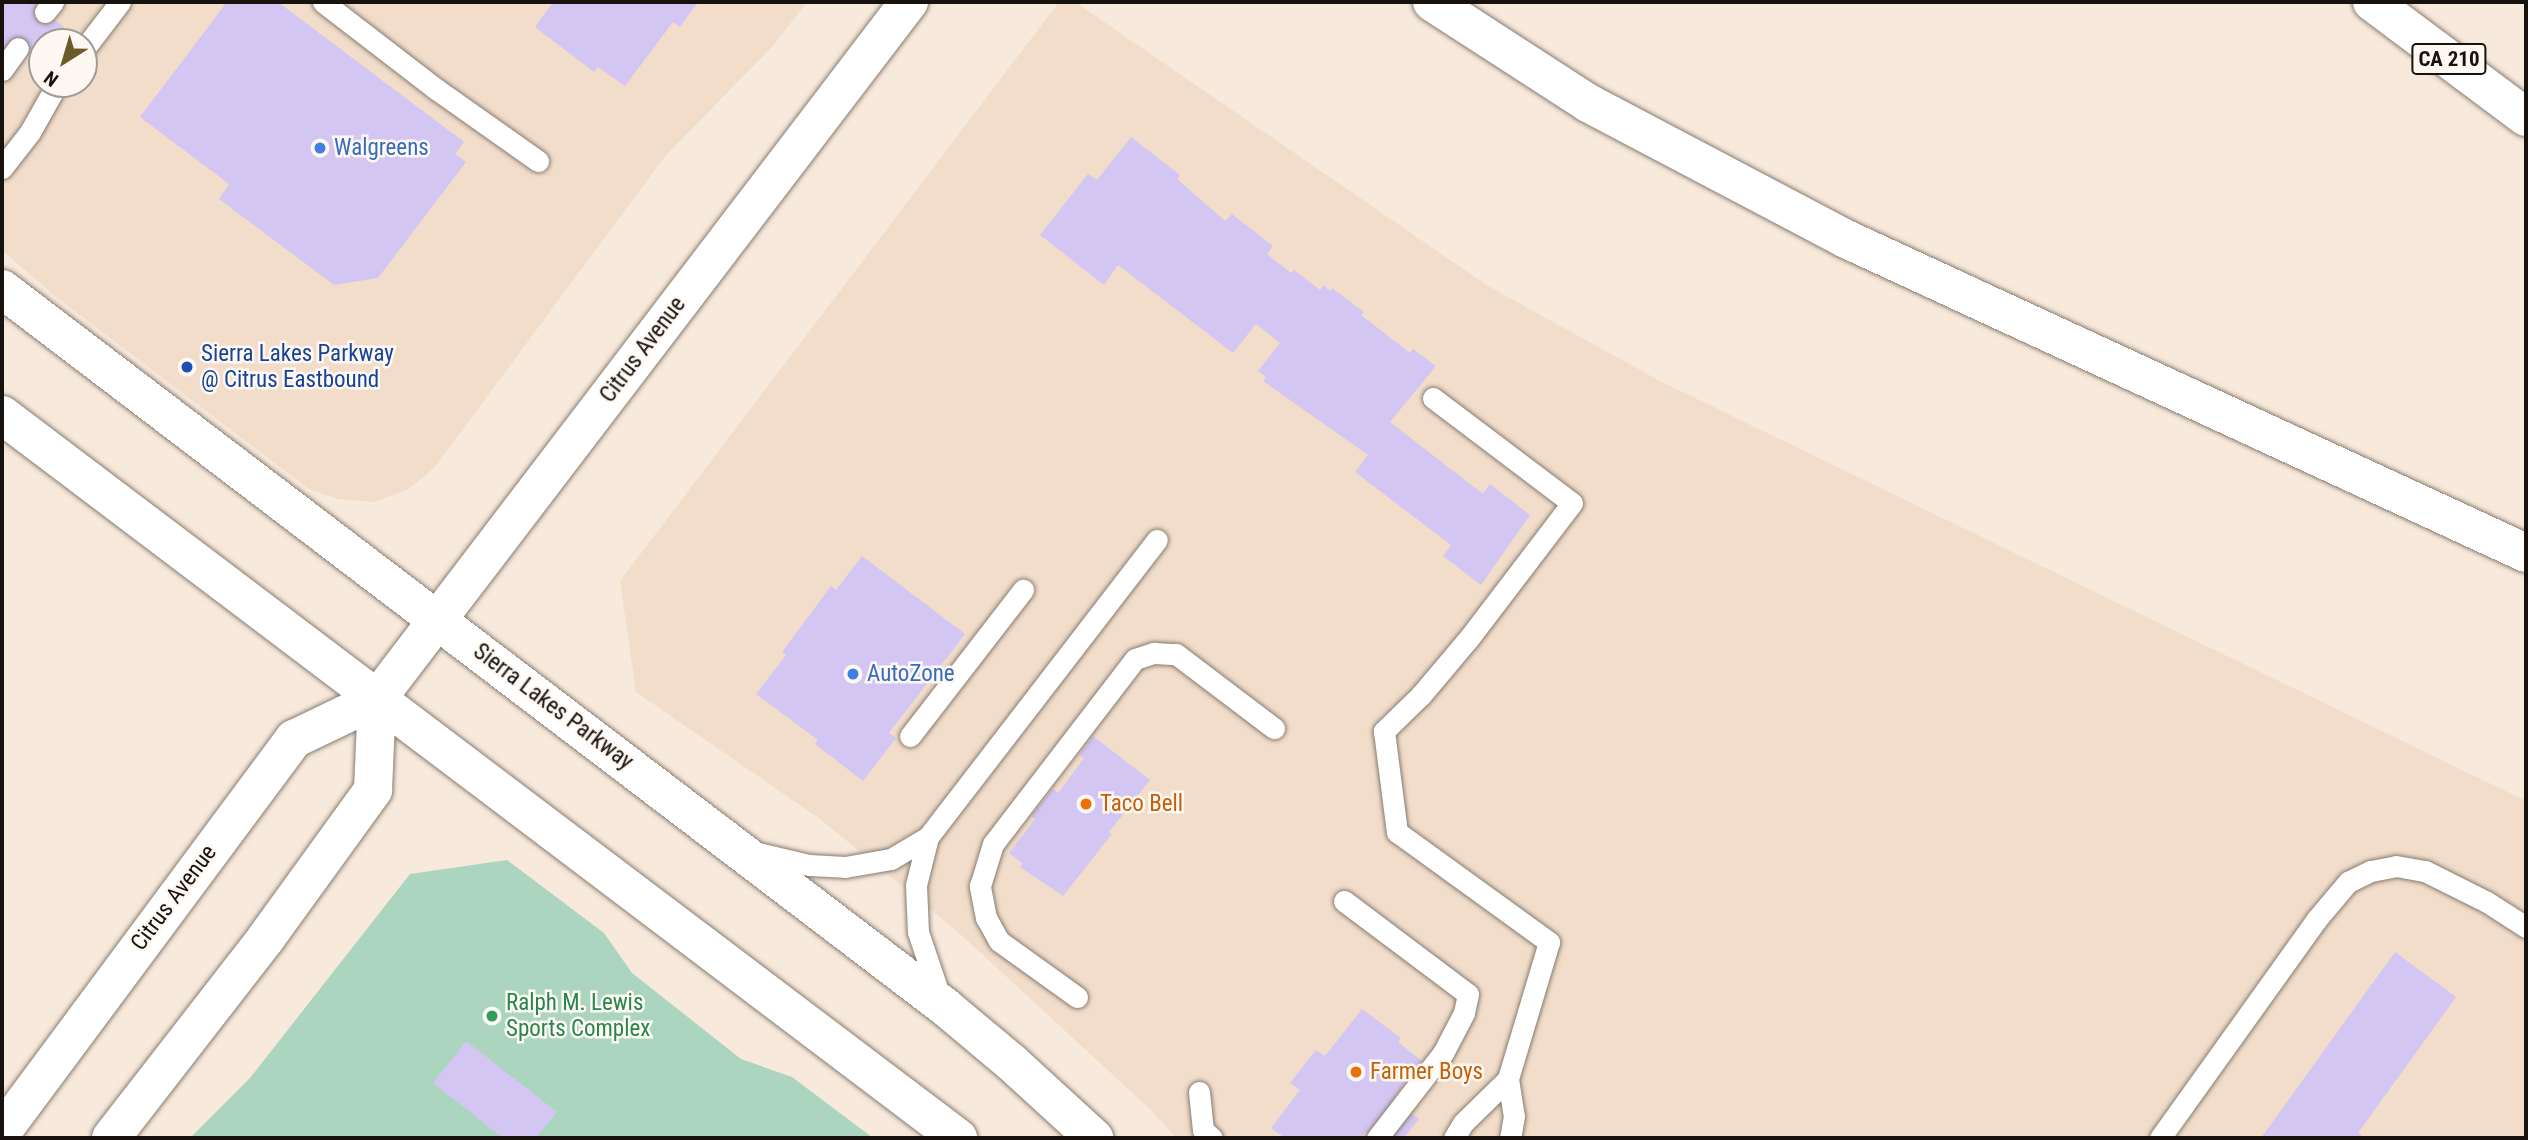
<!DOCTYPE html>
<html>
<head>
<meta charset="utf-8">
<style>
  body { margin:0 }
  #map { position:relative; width:2528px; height:1140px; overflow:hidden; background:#f7e9dc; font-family:"Roboto Condensed",sans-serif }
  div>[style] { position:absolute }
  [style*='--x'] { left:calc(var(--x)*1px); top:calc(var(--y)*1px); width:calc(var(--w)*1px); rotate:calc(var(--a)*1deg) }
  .built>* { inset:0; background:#f1ddca }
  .green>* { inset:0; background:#abd5bf }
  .building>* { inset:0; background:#d4c6f2 }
  .roads { filter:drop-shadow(0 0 2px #887c70) drop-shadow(0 0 2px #887c70) }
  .service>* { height:21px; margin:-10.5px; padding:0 10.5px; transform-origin:10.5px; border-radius:10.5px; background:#fff }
  .tertiary>* { height:38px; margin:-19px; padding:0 19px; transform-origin:19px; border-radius:19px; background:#fff }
  .secondary>* { height:38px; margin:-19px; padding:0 19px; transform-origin:19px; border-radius:19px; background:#fff }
  .motorway>* { height:38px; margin:-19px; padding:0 19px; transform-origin:19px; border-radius:19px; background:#fff }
  .dots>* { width:19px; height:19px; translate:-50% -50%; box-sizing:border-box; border:4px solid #fef8f3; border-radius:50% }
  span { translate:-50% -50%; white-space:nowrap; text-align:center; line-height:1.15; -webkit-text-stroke:5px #fef8f3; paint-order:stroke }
  .shield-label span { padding:2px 5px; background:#fef8f3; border:2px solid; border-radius:5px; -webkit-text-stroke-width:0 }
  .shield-label { font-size:21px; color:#17120e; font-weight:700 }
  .shop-label { font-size:23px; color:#366cbe }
  .left { translate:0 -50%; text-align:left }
  .street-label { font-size:23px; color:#17120e }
  .transit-label { font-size:23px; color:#164399 }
  .food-label { font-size:23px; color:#c56008 }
  .leisure-label { font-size:23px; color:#27864d }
  .frame { position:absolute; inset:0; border:4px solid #17120e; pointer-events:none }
  .north { position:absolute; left:28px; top:28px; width:70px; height:70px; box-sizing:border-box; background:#fef8f3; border:2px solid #a29c97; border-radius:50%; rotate:217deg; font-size:19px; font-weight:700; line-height:28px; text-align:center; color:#17120e }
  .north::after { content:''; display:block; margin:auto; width:24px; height:32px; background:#6b5b29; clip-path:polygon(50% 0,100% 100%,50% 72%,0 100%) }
</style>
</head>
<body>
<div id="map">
  <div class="built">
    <div style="clip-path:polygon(evenodd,2px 2px,807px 2px,772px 47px,666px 155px,434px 468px,407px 490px,374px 502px,338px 499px,309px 489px,55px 296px,2px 250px,2px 2px,42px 42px,84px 42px,84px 84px,42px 84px,42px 42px)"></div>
    <div style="clip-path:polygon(1059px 2px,1075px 2px,1488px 286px,1660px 381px,2526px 801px,2526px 1138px,1176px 1138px,1152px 1111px,958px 932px,820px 819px,636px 692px,620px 581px)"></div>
  </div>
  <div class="green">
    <div style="clip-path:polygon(507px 860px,604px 933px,632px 973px,741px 1059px,792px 1077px,873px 1138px,190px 1138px,250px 1078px,410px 874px)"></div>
  </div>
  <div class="building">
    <div style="clip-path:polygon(2px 2px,37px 2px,35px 5px,64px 27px,53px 42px,42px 42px,42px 57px,38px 63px,12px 43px,2px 56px)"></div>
    <div style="clip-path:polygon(227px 2px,278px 2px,464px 142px,455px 154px,466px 162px,378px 278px,334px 285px,219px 199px,229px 184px,140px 117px)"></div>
    <div style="clip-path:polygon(553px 2px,698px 2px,680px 27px,673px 22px,625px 86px,598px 67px,594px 72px,535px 27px)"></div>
    <div style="clip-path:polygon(1131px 137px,1180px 175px,1177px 179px,1225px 221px,1232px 214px,1273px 246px,1267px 254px,1291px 273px,1294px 270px,1320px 290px,1324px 285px,1330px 291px,1332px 288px,1364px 312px,1361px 315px,1410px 353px,1413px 349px,1436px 366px,1390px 422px,1483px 494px,1490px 484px,1530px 515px,1481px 585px,1443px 556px,1451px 545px,1355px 472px,1368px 455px,1263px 381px,1266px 377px,1258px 371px,1280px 343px,1256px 324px,1233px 353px,1118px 265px,1104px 285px,1040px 235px,1088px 174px,1097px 180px)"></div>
    <div style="clip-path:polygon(862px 556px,965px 634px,889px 733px,896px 738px,863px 781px,815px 744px,818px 740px,756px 694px,786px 655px,782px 652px,831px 586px,836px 590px)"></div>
    <div style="clip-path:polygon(1093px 736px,1150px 780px,1109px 832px,1112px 834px,1063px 896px,1020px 867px,1022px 863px,1009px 853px,1035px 819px,1031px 816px,1053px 789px,1058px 793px,1084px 758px,1079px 755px)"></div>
    <div style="clip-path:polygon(2395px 952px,2456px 997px,2358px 1133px,2365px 1138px,2261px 1138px)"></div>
    <div style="clip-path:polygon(1362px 1009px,1401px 1038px,1398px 1042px,1422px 1061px,1393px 1099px,1419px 1119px,1404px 1138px,1375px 1138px,1366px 1132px,1361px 1138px,1285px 1138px,1271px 1128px,1300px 1090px,1290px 1083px,1316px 1050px,1325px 1056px)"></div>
    <div style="clip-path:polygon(466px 1041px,557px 1112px,536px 1138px,503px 1138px,433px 1083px)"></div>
  </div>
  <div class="roads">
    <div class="service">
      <div style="--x:323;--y:2;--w:143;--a:37.6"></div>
      <div style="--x:436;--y:89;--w:125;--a:35.2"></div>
      <div style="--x:45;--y:12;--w:13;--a:-51"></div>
      <div style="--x:84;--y:49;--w:59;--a:-52.5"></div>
      <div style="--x:2;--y:70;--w:27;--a:-54"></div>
      <div style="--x:2;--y:168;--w:46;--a:-52.1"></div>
      <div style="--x:30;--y:132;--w:55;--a:-60.6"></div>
      <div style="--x:1433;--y:398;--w:174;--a:37.1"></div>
      <div style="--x:1572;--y:503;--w:170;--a:127.3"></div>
      <div style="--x:1469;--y:638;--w:75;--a:130.1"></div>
      <div style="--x:1421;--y:695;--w:52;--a:135.8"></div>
      <div style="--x:1384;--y:731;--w:102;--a:82.7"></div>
      <div style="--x:1397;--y:832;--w:188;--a:35.9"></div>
      <div style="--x:1549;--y:942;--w:143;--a:106.7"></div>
      <div style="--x:1508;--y:1079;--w:37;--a:81"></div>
      <div style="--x:1514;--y:1116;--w:22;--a:100"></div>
      <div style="--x:910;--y:736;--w:185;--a:-52.3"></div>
      <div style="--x:928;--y:837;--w:49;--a:104"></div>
      <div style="--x:916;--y:885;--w:47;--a:87.6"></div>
      <div style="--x:918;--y:932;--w:69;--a:71.3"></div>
      <div style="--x:758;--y:853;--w:52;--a:13.2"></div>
      <div style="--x:809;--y:865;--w:36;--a:3"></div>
      <div style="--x:845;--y:867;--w:47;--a:-9.9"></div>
      <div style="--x:891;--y:859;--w:43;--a:-30.7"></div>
      <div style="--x:928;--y:837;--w:375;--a:-52.4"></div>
      <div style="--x:1344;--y:901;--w:155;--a:36.9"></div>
      <div style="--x:1468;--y:994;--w:19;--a:102"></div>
      <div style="--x:1464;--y:1013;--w:45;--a:117.7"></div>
      <div style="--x:1443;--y:1053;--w:108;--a:127.8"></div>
      <div style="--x:1077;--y:997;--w:96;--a:-144.3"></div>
      <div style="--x:999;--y:941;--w:26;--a:-119"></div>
      <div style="--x:986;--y:918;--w:33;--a:-101"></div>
      <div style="--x:980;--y:886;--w:44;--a:-72.8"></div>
      <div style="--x:993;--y:844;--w:233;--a:-52.5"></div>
      <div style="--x:1135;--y:659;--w:20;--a:-18"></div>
      <div style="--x:1154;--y:653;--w:22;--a:3"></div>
      <div style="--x:1176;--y:654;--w:123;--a:37.1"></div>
      <div style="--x:1199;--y:1092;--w:38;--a:84"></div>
      <div style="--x:1203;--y:1130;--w:12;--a:42"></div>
      <div style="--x:1454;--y:1138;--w:17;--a:-59"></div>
      <div style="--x:1463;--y:1123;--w:63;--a:-44.4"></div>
      <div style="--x:2160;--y:1138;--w:268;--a:-54.4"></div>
      <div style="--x:2316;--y:920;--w:50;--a:-49.9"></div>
      <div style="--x:2348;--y:882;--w:25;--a:-26"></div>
      <div style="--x:2371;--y:871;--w:25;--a:-11"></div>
      <div style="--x:2396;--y:866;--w:29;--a:10"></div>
      <div style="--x:2425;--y:871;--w:69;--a:26.6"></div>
      <div style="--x:2487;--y:902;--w:46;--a:32.7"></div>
    </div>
    <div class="tertiary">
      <div style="--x:2;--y:289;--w:1184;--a:37.28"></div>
      <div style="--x:944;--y:1006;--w:87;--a:39.9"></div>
      <div style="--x:1011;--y:1062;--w:113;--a:42.5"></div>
      <div style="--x:2;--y:415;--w:1199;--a:37.1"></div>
    </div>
    <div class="secondary">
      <div style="--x:2;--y:1132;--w:490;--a:-53.4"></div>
      <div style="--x:294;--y:739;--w:92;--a:-25.7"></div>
      <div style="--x:377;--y:699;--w:877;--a:-52.65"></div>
      <div style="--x:111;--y:1138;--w:253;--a:-52.2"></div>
      <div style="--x:266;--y:938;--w:183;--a:-54.1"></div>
      <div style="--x:373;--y:790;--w:91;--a:-87.5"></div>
    </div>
    <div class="motorway">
      <div style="--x:1432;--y:2;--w:186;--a:32.9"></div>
      <div style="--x:1588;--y:103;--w:292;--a:27.8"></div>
      <div style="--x:1846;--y:239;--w:749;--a:24.79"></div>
      <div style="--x:2372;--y:2;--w:192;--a:36.8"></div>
    </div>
  </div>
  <div class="dots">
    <div style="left:320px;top:148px;background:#3f7fe0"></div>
    <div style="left:187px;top:367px;background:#1a4fb4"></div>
    <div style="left:853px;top:674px;background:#3f7fe0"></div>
    <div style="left:1086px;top:804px;background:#e8710a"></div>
    <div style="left:492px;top:1016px;background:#2e9e5b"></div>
    <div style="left:1356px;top:1072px;background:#e8710a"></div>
  </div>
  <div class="shield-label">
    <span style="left:2449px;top:59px">CA 210</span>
  </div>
  <div class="shop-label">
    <span class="left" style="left:334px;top:148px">Walgreens</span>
    <span class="left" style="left:867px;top:674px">AutoZone</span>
  </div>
  <div class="street-label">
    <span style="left:643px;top:350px;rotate:-53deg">Citrus Avenue</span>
    <span style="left:553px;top:707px;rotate:37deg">Sierra Lakes Parkway</span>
    <span style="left:174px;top:898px;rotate:-53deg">Citrus Avenue</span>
  </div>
  <div class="transit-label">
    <span class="left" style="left:201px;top:367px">Sierra Lakes Parkway<br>@ Citrus Eastbound</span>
  </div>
  <div class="food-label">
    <span class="left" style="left:1100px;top:804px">Taco Bell</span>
    <span class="left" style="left:1370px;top:1072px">Farmer Boys</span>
  </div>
  <div class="leisure-label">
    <span class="left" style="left:506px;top:1016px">Ralph M. Lewis<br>Sports Complex</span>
  </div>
  <div class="frame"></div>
  <div class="north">N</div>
</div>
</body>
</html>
